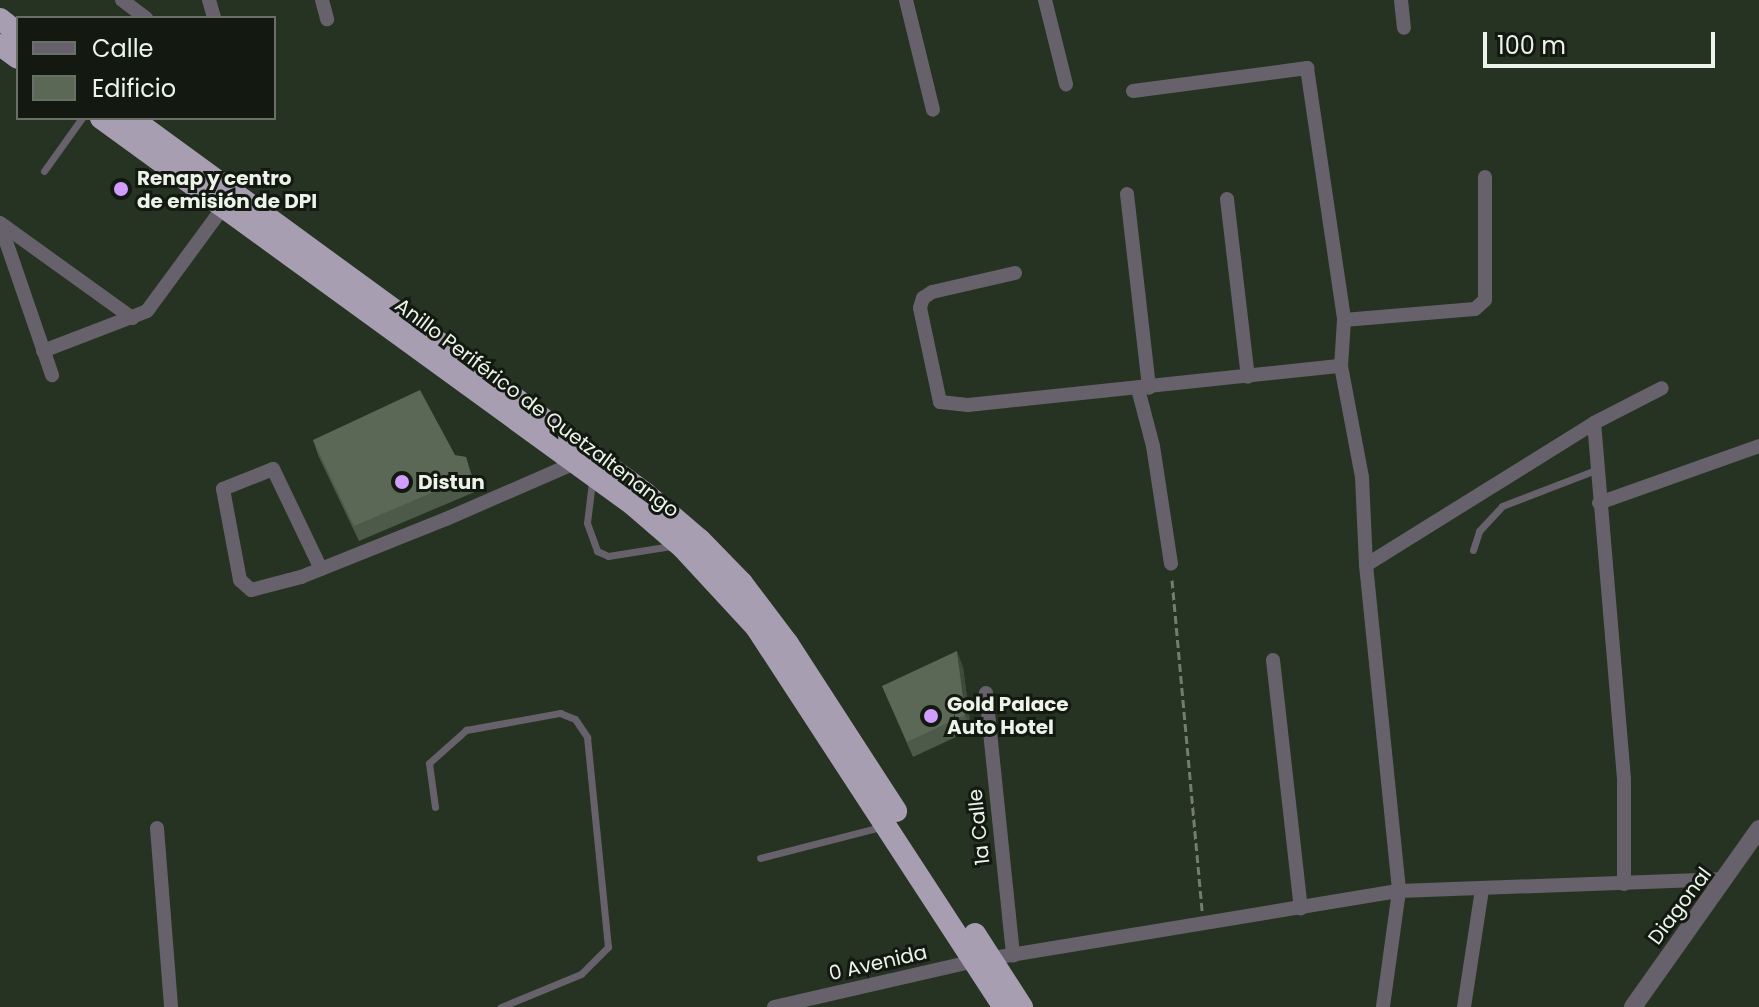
<!DOCTYPE html>
<html>
<head>
<meta charset="utf-8">
<style>
  body { margin:0 }
  #map { position:relative; width:1759px; height:1007px; overflow:hidden; background:#263222; font-family:Poppins,sans-serif }
  div>[style] { position:absolute }
  [style*='--x'] { left:calc(var(--x)*1px); top:calc(var(--y)*1px); width:calc(var(--w)*1px); rotate:calc(var(--a)*1deg) }
  .path>* { height:3px; margin-top:-1.5px; transform-origin:0; background:repeating-linear-gradient(90deg,#737d6f 0 8px,transparent 0 12px) }
  .service>* { height:7px; margin:-3.5px; padding:0 3.5px; transform-origin:3.5px; border-radius:3.5px; background:#66616a }
  .minor>* { height:14px; margin:-7px; padding:0 7px; transform-origin:7px; border-radius:7px; background:#66616a }
  .tertiary>* { height:18px; margin:-9px; padding:0 9px; transform-origin:9px; border-radius:9px; background:#66616a }
  .trunk>* { height:22px; margin:-11px; padding:0 11px; transform-origin:11px; border-radius:11px; background:#a89eb2 }
  .wall>* { inset:0; background:#4d5949 }
  .shaded-wall>* { inset:0; background:#3f493c }
  .building>* { inset:0; background:#5a6855 }
  .dots>* { width:22px; height:22px; translate:-50% -50%; box-sizing:border-box; border:4px solid #131811; border-radius:50% }
  span { translate:-50% -50%; white-space:nowrap; text-align:center; line-height:1.15; -webkit-text-stroke:6px #131811; paint-order:stroke }
  .poi-label { font-size:20px; color:#ecf4e9; font-weight:700 }
  .left { translate:0 -50%; text-align:left }
  .street-label { font-size:20px; color:#ecf4e9 }
  .legend { position:absolute; left:16px; top:16px; width:260px; height:104px; box-sizing:border-box; background:#131811; border:2px solid #6a7067; margin:0; padding:10px 14px; list-style:none; font-size:24px; color:#ecf4e9 }
  .legend li { display:flex; align-items:center; gap:16px; height:40px }
  .legend b { width:40px; border:2px solid #6a7067 }
  .scale { position:absolute; left:1483px; top:32px; width:232px; height:36px; box-sizing:border-box; border:4px solid #ecf4e9; border-top:0; padding-left:10px; font-size:24px; line-height:28px; white-space:nowrap; color:#ecf4e9; -webkit-text-stroke:6px #131811; paint-order:stroke }
</style>
</head>
<body>
<div id="map">
  <div class="path">
    <div style="--x:1172;--y:580;--w:332;--a:84.8"></div>
  </div>
  <div class="service">
    <div style="--x:44;--y:171;--w:65;--a:-54.4"></div>
    <div style="--x:592;--y:482;--w:41;--a:97"></div>
    <div style="--x:587;--y:523;--w:30;--a:70"></div>
    <div style="--x:597;--y:551;--w:12;--a:24"></div>
    <div style="--x:608;--y:556;--w:64;--a:-9"></div>
    <div style="--x:1473;--y:550;--w:20;--a:-72"></div>
    <div style="--x:1479;--y:531;--w:34;--a:-47"></div>
    <div style="--x:1502;--y:506;--w:101;--a:-21"></div>
    <div style="--x:435;--y:807;--w:44;--a:-97.8"></div>
    <div style="--x:429;--y:763;--w:50;--a:-41.7"></div>
    <div style="--x:466;--y:730;--w:96;--a:-10.3"></div>
    <div style="--x:560;--y:713;--w:16;--a:22"></div>
    <div style="--x:575;--y:719;--w:22;--a:56"></div>
    <div style="--x:587;--y:737;--w:211;--a:84.3"></div>
    <div style="--x:608;--y:947;--w:38;--a:135"></div>
    <div style="--x:581;--y:974;--w:87;--a:157.6"></div>
    <div style="--x:760;--y:858;--w:125;--a:-14.4"></div>
  </div>
  <div class="minor">
    <div style="--x:122;--y:0;--w:30;--a:37"></div>
    <div style="--x:209;--y:0;--w:19;--a:74"></div>
    <div style="--x:322;--y:0;--w:20;--a:75"></div>
    <div style="--x:906;--y:0;--w:113;--a:76.2"></div>
    <div style="--x:1045;--y:0;--w:87;--a:76"></div>
    <div style="--x:1401;--y:0;--w:28;--a:84"></div>
    <div style="--x:1133;--y:91;--w:176;--a:-7.5"></div>
    <div style="--x:1307;--y:68;--w:255;--a:81.6"></div>
    <div style="--x:1344;--y:320;--w:46;--a:93.7"></div>
    <div style="--x:1341;--y:366;--w:113;--a:79.3"></div>
    <div style="--x:1362;--y:477;--w:88;--a:87.4"></div>
    <div style="--x:1366;--y:565;--w:328;--a:84.2"></div>
    <div style="--x:1399;--y:891;--w:117;--a:97.9"></div>
    <div style="--x:1127;--y:194;--w:195;--a:83.5"></div>
    <div style="--x:1227;--y:199;--w:179;--a:83.3"></div>
    <div style="--x:0;--y:223;--w:163;--a:35.7"></div>
    <div style="--x:0;--y:224;--w:160;--a:71"></div>
    <div style="--x:1015;--y:273;--w:85;--a:167.1"></div>
    <div style="--x:932;--y:292;--w:11;--a:146"></div>
    <div style="--x:923;--y:298;--w:10;--a:107"></div>
    <div style="--x:920;--y:308;--w:96;--a:78"></div>
    <div style="--x:940;--y:402;--w:28;--a:6"></div>
    <div style="--x:968;--y:405;--w:375;--a:-6"></div>
    <div style="--x:1344;--y:320;--w:131;--a:-4.8"></div>
    <div style="--x:1475;--y:309;--w:13;--a:-42"></div>
    <div style="--x:1485;--y:300;--w:123;--a:-90"></div>
    <div style="--x:43;--y:351;--w:111;--a:-21"></div>
    <div style="--x:147;--y:311;--w:127;--a:-53.7"></div>
    <div style="--x:1138;--y:389;--w:59;--a:75.3"></div>
    <div style="--x:1153;--y:446;--w:119;--a:81.3"></div>
    <div style="--x:1599;--y:503;--w:170;--a:-19.6"></div>
    <div style="--x:1366;--y:565;--w:269;--a:-31.9"></div>
    <div style="--x:321;--y:569;--w:111;--a:-115.6"></div>
    <div style="--x:273;--y:469;--w:54;--a:158.2"></div>
    <div style="--x:223;--y:489;--w:93;--a:79.4"></div>
    <div style="--x:240;--y:580;--w:15;--a:42"></div>
    <div style="--x:251;--y:590;--w:52;--a:-14.6"></div>
    <div style="--x:301;--y:577;--w:156;--a:-21.8"></div>
    <div style="--x:446;--y:519;--w:141;--a:-23.5"></div>
    <div style="--x:1273;--y:660;--w:250;--a:83.6"></div>
    <div style="--x:986;--y:693;--w:264;--a:84.1"></div>
    <div style="--x:157;--y:828;--w:180;--a:85.5"></div>
    <div style="--x:1624;--y:884;--w:105;--a:-90"></div>
    <div style="--x:1624;--y:779;--w:357;--a:-94.8"></div>
    <div style="--x:1594;--y:423;--w:76;--a:-27.2"></div>
    <div style="--x:774;--y:1007;--w:206;--a:-12.9"></div>
    <div style="--x:975;--y:961;--w:430;--a:-9.4"></div>
    <div style="--x:1399;--y:891;--w:327;--a:-2.1"></div>
    <div style="--x:1464;--y:1007;--w:118;--a:-81.3"></div>
  </div>
  <div class="tertiary">
    <div style="--x:1633;--y:1007;--w:218;--a:-54.7"></div>
  </div>
  <div class="trunk">
    <div style="--x:0;--y:19;--w:23;--a:38"></div>
    <div style="--x:0;--y:45;--w:22;--a:36"></div>
    <div style="--x:101;--y:118;--w:656;--a:36.01"></div>
    <div style="--x:632;--y:504;--w:67;--a:40.8"></div>
    <div style="--x:683;--y:548;--w:108;--a:47.3"></div>
    <div style="--x:756;--y:627;--w:454;--a:56.9"></div>
    <div style="--x:131;--y:118;--w:636;--a:36.11"></div>
    <div style="--x:645;--y:493;--w:72;--a:40.5"></div>
    <div style="--x:700;--y:540;--w:60;--a:45.7"></div>
    <div style="--x:742;--y:583;--w:76;--a:53"></div>
    <div style="--x:788;--y:644;--w:199;--a:57.1"></div>
    <div style="--x:975;--y:934;--w:87;--a:57.2"></div>
  </div>
  <div class="wall">
    <div style="clip-path:polygon(313px 440px,466px 457px,477px 491px,359px 541px,318px 455px)"></div>
    <div style="clip-path:polygon(963px 667px,971px 730px,913px 757px,882px 686px)"></div>
  </div>
  <div class="shaded-wall">
    <div style="clip-path:polygon(957px 651px,963px 667px,971px 730px,965px 715px)"></div>
  </div>
  <div class="building">
    <div style="clip-path:polygon(420px 390px,455px 455px,466px 457px,471px 476px,354px 526px,313px 440px)"></div>
    <div style="clip-path:polygon(957px 651px,965px 715px,907px 742px,882px 686px)"></div>
  </div>
  <div class="dots">
    <div style="left:121px;top:189px;background:#d19dfe"></div>
    <div style="left:402px;top:482px;background:#d19dfe"></div>
    <div style="left:931px;top:716px;background:#d19dfe"></div>
  </div>
  <div class="poi-label">
    <span class="left" style="left:137px;top:190px">Renap y centro<br>de emisión de DPI</span>
    <span class="left" style="left:418px;top:482px">Distun</span>
    <span class="left" style="left:947px;top:716px">Gold Palace<br>Auto Hotel</span>
  </div>
  <div class="street-label">
    <span style="left:537px;top:408px;rotate:37deg">Anillo Periférico de Quetzaltenango</span>
    <span style="left:979px;top:827px;rotate:-96deg">1a Calle</span>
    <span style="left:1680px;top:906px;rotate:-53deg">Diagonal</span>
    <span style="left:878px;top:963px;rotate:-13deg">0 Avenida</span>
  </div>
  <ul class="legend">
  <li><b style="height:10px;background:#66616a"></b>Calle</li>
  <li><b style="height:22px;background:#5a6855"></b>Edificio</li>
  </ul>
  <div class="scale">100 m</div>
</div>
</body>
</html>
